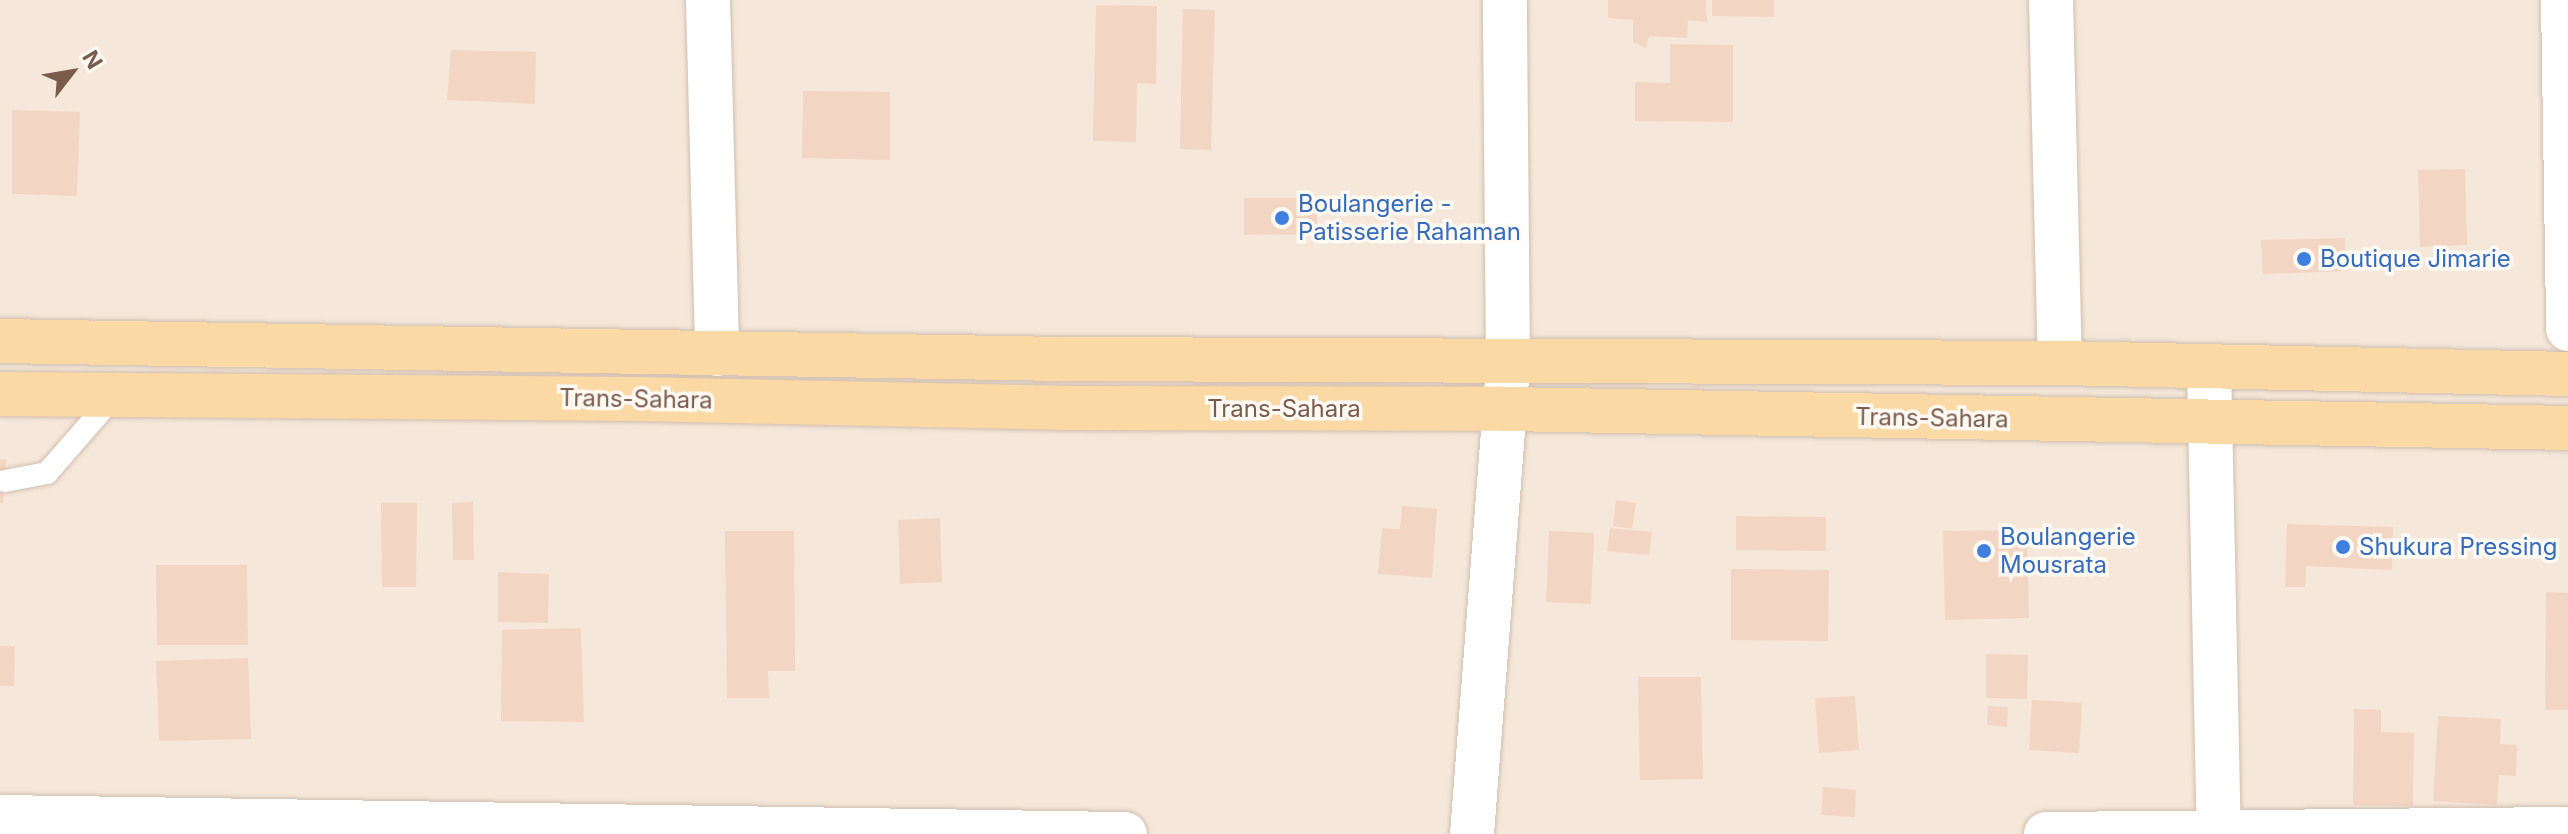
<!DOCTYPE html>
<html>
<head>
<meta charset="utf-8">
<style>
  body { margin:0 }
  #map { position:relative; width:2568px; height:834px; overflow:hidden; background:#fdf6ec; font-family:Inter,sans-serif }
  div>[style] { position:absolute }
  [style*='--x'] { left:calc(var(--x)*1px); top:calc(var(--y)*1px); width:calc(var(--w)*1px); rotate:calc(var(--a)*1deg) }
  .residential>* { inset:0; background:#f5e8da }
  .building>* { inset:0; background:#f3d5c3 }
  .roads { filter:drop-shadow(0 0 2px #d1beb0) drop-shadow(0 0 2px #d1beb0) }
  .service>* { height:22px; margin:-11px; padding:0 11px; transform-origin:11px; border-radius:11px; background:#fff }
  .minor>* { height:44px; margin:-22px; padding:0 22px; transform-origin:22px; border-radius:22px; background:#fff }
  .primary>* { height:44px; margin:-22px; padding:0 22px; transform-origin:22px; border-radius:22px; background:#fbd9a5 }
  .dots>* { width:22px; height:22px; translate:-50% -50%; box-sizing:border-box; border:4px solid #fffaf3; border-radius:50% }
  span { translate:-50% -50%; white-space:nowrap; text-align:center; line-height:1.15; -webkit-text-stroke:7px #fffaf3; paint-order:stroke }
  .shop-label { font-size:24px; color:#366cbe }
  .left { translate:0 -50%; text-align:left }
  .street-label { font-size:24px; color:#7a5c4d }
  .north { position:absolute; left:32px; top:32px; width:80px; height:80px; -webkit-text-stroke:6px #fffaf3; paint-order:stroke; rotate:59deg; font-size:22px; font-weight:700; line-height:32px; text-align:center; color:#7a5c4d }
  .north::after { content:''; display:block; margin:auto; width:28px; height:36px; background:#7a5c4d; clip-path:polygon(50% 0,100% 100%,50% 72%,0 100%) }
</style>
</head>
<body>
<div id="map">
  <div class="residential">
    <div style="clip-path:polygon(0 0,2568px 0,2568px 834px,0 834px)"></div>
  </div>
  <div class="building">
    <div style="clip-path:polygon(1608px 0,1706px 0,1707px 22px,1688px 20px,1687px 38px,1649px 36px,1646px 48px,1633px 42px,1633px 20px,1608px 18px)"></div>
    <div style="clip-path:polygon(1712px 0,1774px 0,1774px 17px,1712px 16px)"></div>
    <div style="clip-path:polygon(1096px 5px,1157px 6px,1156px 84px,1137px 83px,1136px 142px,1093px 141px)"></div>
    <div style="clip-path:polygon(1183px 9px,1215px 10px,1211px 150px,1180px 149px)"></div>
    <div style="clip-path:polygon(1670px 44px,1733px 45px,1733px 122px,1635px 121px,1635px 82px,1670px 83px)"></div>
    <div style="clip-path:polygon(451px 50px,536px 52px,535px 104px,447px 100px)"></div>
    <div style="clip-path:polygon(803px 91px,890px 92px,890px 160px,802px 158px)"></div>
    <div style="clip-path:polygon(12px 110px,80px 112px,77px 196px,12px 194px)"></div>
    <div style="clip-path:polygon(2465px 169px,2467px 245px,2420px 247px,2418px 170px)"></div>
    <div style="clip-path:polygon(1244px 198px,1317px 198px,1317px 234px,1244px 235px)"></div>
    <div style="clip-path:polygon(2345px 238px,2346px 271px,2263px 274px,2261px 240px)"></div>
    <div style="clip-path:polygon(0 459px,6px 460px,3px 503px,0 503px)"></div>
    <div style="clip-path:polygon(1616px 500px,1636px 503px,1632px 529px,1613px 526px)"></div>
    <div style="clip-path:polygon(473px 502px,474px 560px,453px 560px,452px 503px)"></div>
    <div style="clip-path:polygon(381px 503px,417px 503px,416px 587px,382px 587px)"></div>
    <div style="clip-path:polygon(1402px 506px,1437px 509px,1432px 578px,1378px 574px,1382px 528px,1400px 529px)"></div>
    <div style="clip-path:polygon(1736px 516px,1826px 517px,1826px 551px,1736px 550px)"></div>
    <div style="clip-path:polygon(940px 518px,942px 582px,900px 584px,898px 520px)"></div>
    <div style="clip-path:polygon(2287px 524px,2393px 527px,2392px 570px,2306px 566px,2305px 587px,2285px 587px)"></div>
    <div style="clip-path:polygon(1610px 528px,1652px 532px,1649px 555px,1607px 551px)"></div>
    <div style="clip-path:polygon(2027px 530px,2029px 618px,1945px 620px,1943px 531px)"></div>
    <div style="clip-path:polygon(725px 531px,794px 531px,795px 671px,768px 671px,769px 698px,727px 698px)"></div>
    <div style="clip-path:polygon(1549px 531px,1594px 533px,1591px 604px,1546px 602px)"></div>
    <div style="clip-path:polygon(156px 565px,247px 565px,248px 645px,157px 645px)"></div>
    <div style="clip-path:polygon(1731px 569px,1829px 570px,1828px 641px,1731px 640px)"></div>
    <div style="clip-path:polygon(498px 572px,549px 574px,548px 623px,498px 622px)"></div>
    <div style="clip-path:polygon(2546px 592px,2568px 593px,2568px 710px,2545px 710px)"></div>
    <div style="clip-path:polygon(581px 628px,584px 722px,501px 721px,502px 630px)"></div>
    <div style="clip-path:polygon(0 646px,15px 646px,14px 686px,0 686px)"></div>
    <div style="clip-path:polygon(1986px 654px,2028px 655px,2027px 699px,1986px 698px)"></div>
    <div style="clip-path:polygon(248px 658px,251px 739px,159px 741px,156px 661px)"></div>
    <div style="clip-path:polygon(1638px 677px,1701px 677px,1703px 779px,1640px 780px)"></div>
    <div style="clip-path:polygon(1855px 696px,1859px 750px,1819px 753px,1815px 698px)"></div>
    <div style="clip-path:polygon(2032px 700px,2082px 703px,2079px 753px,2029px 750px)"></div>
    <div style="clip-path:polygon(1988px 706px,2008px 707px,2007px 727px,1987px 725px)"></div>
    <div style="clip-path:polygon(2354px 709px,2381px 710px,2381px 732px,2414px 733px,2413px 806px,2353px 805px)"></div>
    <div style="clip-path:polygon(2438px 716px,2501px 719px,2500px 744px,2517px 745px,2516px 776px,2499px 775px,2497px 805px,2433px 801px)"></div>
    <div style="clip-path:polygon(1823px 787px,1856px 790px,1855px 817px,1821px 815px)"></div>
  </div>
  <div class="roads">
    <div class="service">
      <div style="--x:5;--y:481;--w:43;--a:-10.8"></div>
      <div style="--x:47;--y:473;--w:103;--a:-48.9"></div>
    </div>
    <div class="minor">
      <div style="--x:708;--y:0;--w:354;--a:88.5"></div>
      <div style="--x:2051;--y:0;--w:363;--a:88.6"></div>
      <div style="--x:2563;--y:0;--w:329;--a:89.1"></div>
      <div style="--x:2209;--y:367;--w:465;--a:88.8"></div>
      <div style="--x:0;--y:817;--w:1125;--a:0.87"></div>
      <div style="--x:1472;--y:834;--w:472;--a:-85.6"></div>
      <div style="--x:1508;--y:363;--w:363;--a:-90.5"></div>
      <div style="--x:2046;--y:834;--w:522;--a:-0.55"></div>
    </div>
    <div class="primary">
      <div style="--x:0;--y:341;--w:1067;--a:0.97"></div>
      <div style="--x:1067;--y:359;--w:993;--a:0.23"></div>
      <div style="--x:2060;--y:363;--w:508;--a:1.24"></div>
      <div style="--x:0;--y:394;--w:636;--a:0.45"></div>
      <div style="--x:636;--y:399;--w:430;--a:1.2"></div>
      <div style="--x:1066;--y:408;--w:439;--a:0.1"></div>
      <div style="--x:1505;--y:409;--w:1063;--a:1.02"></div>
    </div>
  </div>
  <div class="dots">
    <div style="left:1282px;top:218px;background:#3f7fe0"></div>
    <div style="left:2304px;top:259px;background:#3f7fe0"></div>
    <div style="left:2343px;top:547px;background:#3f7fe0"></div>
    <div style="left:1984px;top:551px;background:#3f7fe0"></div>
  </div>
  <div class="shop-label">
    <span class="left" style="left:1298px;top:218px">Boulangerie -<br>Patisserie Rahaman</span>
    <span class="left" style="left:2320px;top:259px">Boutique Jimarie</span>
    <span class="left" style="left:2000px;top:551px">Boulangerie<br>Mousrata</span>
    <span class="left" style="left:2359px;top:547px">Shukura Pressing</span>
  </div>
  <div class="street-label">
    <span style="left:636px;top:399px;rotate:1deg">Trans-Sahara</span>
    <span style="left:1284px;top:409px">Trans-Sahara</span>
    <span style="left:1932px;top:418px;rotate:1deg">Trans-Sahara</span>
  </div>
  <div class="north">N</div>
</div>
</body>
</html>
